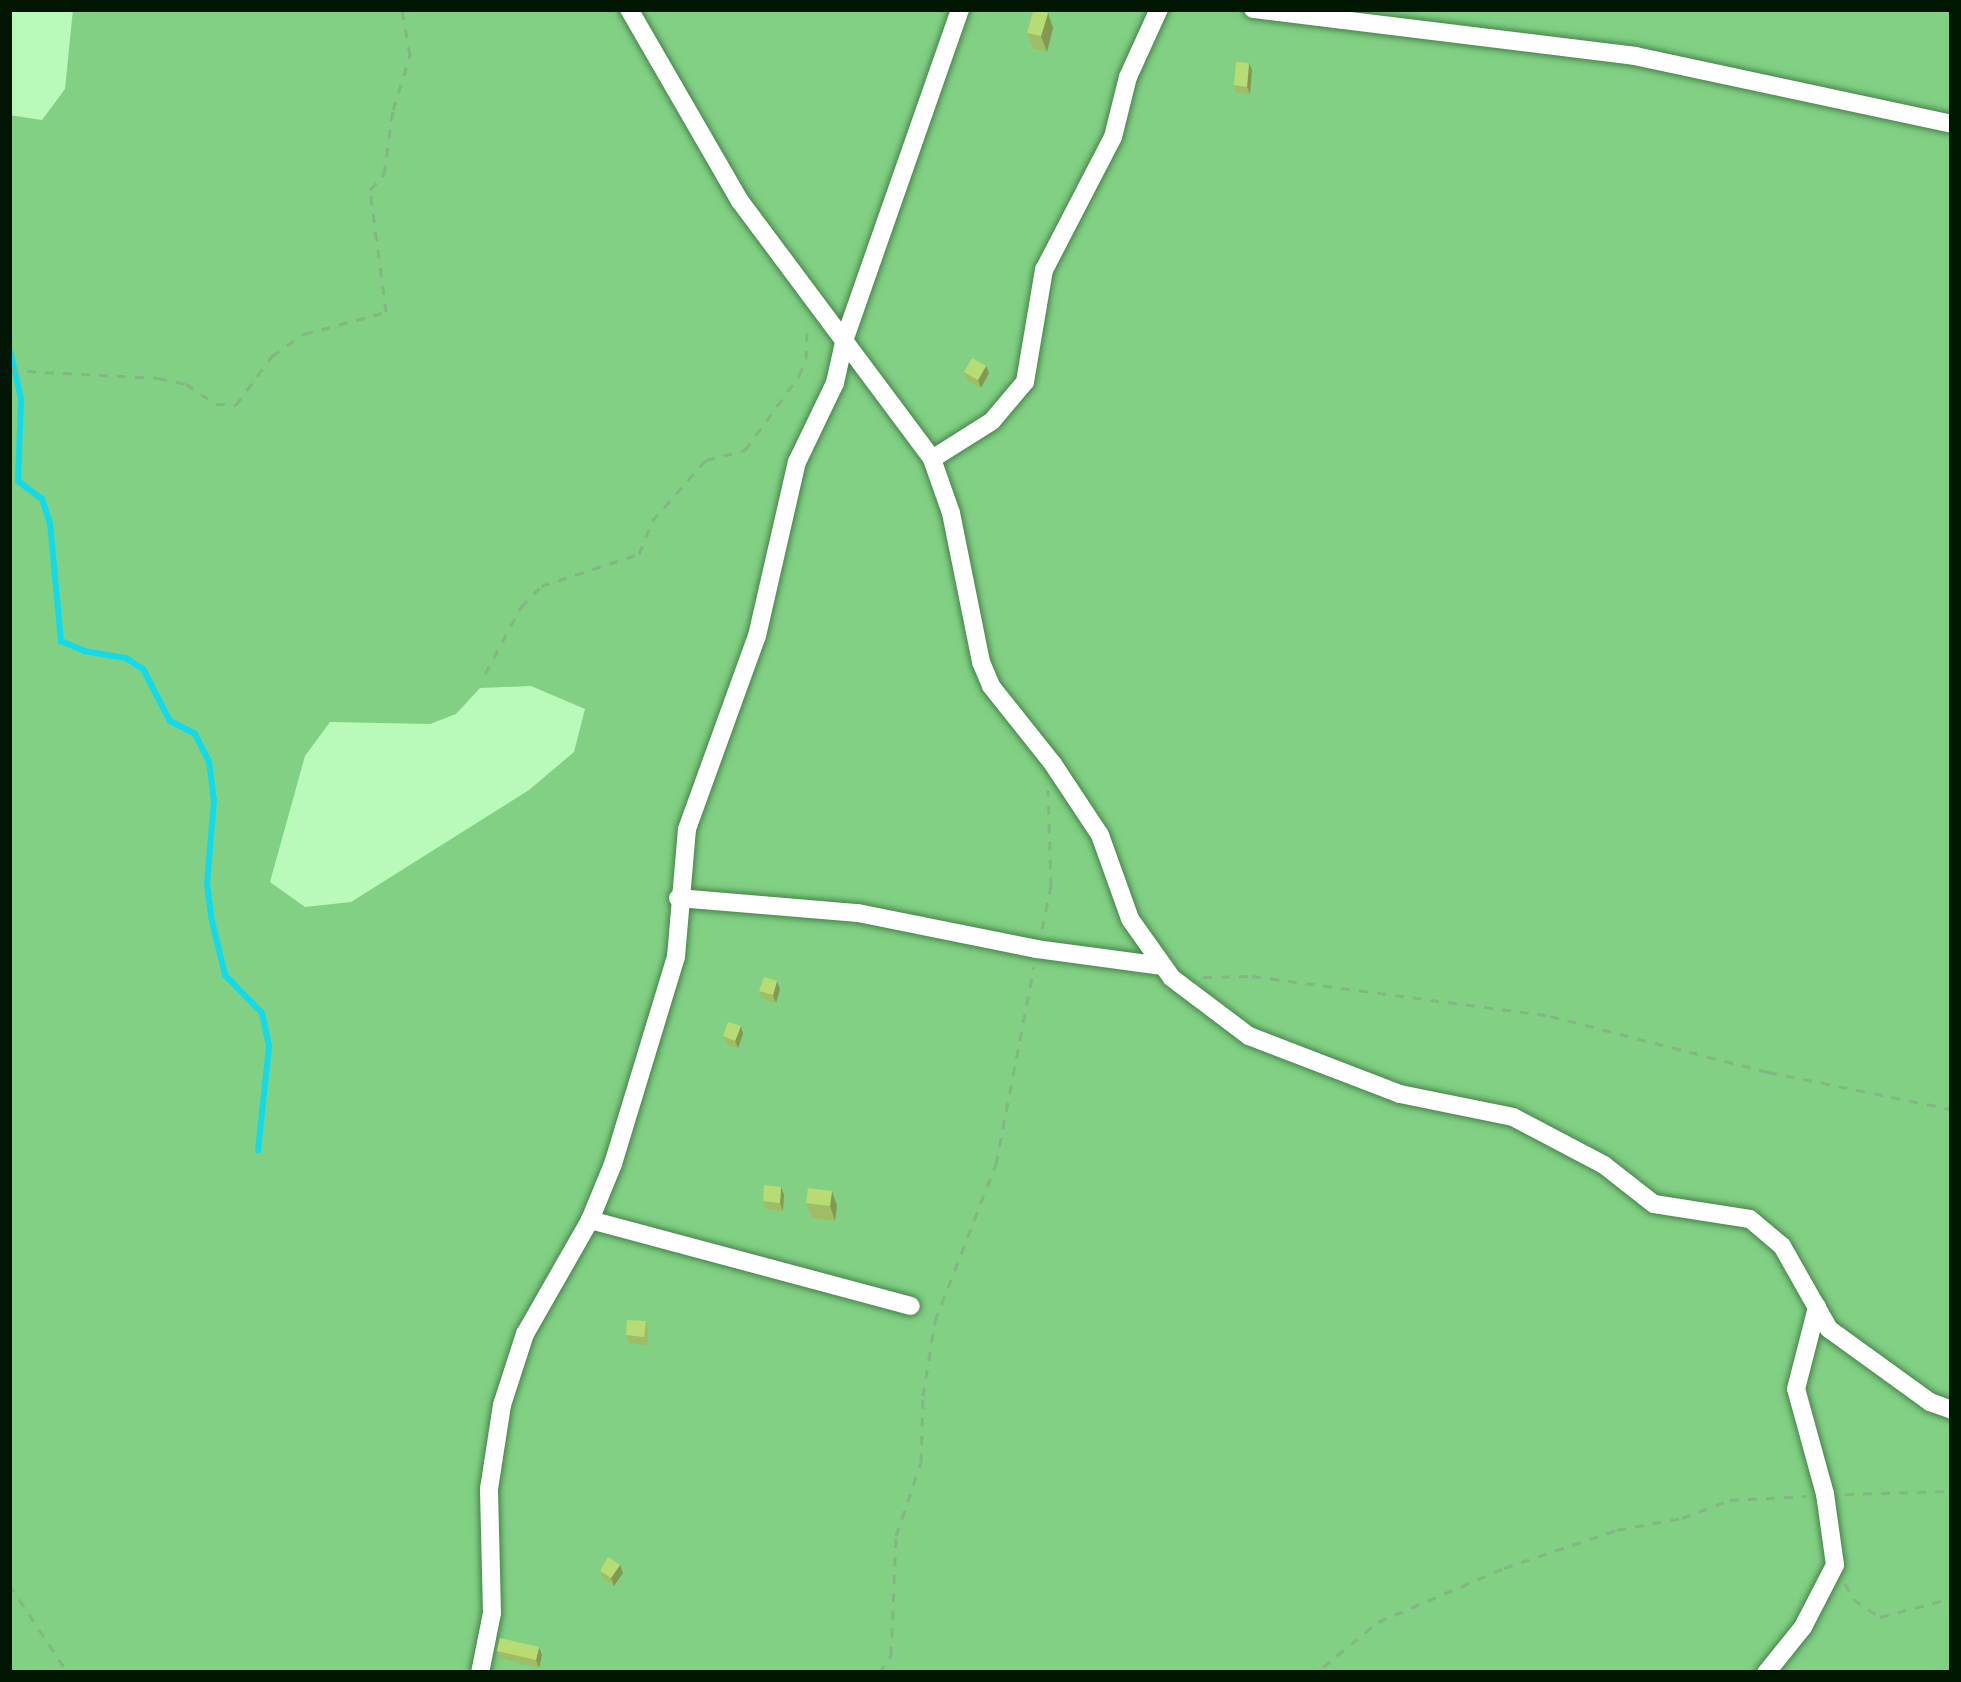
<!DOCTYPE html>
<html>
<head>
<meta charset="utf-8">
<style>
  body { margin:0 }
  #map { position:relative; width:1961px; height:1682px; overflow:hidden; background:#b9faba; font-family:"Work Sans",sans-serif }
  div>[style] { position:absolute }
  [style*='--x'] { left:calc(var(--x)*1px); top:calc(var(--y)*1px); width:calc(var(--w)*1px); rotate:calc(var(--a)*1deg) }
  .green>* { inset:0; background:#81d084 }
  .stream>* { height:6px; margin:-3px; padding:0 3px; transform-origin:3px; border-radius:3px; background:#13daeb }
  .path>* { height:3px; margin-top:-1.5px; transform-origin:0; background:repeating-linear-gradient(90deg,#82b683 0 9px,transparent 0 18px) }
  .roads { filter:drop-shadow(0 0 3px #458248) drop-shadow(0 0 3px #458248) }
  .minor>* { height:18px; margin:-9px; padding:0 9px; transform-origin:9px; border-radius:9px; background:#fff }
  .wall>* { inset:0; background:#9ebd64 }
  .shaded-wall>* { inset:0; background:#819a51 }
  .building>* { inset:0; background:#b8dc74 }
  span { translate:-50% -50%; white-space:nowrap; text-align:center; line-height:1.15; -webkit-text-stroke:9px #b9faba; paint-order:stroke }
  .frame { position:absolute; inset:0; border:12px solid #011702; pointer-events:none }
</style>
</head>
<body>
<div id="map">
  <div class="green">
    <div style="clip-path:polygon(evenodd,73px 9px,1952px 9px,1952px 1673px,9px 1673px,9px 115px,42px 120px,65px 89px,73px 9px,531px 686px,585px 709px,574px 752px,529px 790px,351px 902px,305px 907px,270px 882px,305px 756px,330px 722px,430px 724px,456px 714px,480px 688px,531px 686px)"></div>
  </div>
  <div class="stream">
    <div style="--x:9;--y:347;--w:53;--a:77"></div>
    <div style="--x:21;--y:399;--w:82;--a:92.1"></div>
    <div style="--x:18;--y:481;--w:30;--a:37"></div>
    <div style="--x:42;--y:499;--w:25;--a:72"></div>
    <div style="--x:50;--y:523;--w:119;--a:84.7"></div>
    <div style="--x:61;--y:641;--w:25;--a:23"></div>
    <div style="--x:84;--y:651;--w:43;--a:9.5"></div>
    <div style="--x:126;--y:658;--w:20;--a:33"></div>
    <div style="--x:143;--y:669;--w:59;--a:62.6"></div>
    <div style="--x:170;--y:721;--w:28;--a:27"></div>
    <div style="--x:195;--y:734;--w:30;--a:63"></div>
    <div style="--x:209;--y:761;--w:39;--a:83"></div>
    <div style="--x:214;--y:800;--w:83;--a:94.8"></div>
    <div style="--x:207;--y:883;--w:34;--a:83"></div>
    <div style="--x:211;--y:917;--w:60;--a:76.4"></div>
    <div style="--x:225;--y:975;--w:53;--a:45.8"></div>
    <div style="--x:262;--y:1013;--w:34;--a:78"></div>
    <div style="--x:269;--y:1046;--w:105;--a:96"></div>
  </div>
  <div class="path">
    <div style="--x:9;--y:370;--w:149;--a:3.1"></div>
    <div style="--x:158;--y:378;--w:29;--a:12"></div>
    <div style="--x:186;--y:384;--w:36;--a:34"></div>
    <div style="--x:216;--y:404;--w:20;--a:3"></div>
    <div style="--x:236;--y:405;--w:61;--a:-53.7"></div>
    <div style="--x:272;--y:356;--w:39;--a:-35"></div>
    <div style="--x:304;--y:334;--w:85;--a:-15"></div>
    <div style="--x:386;--y:312;--w:123;--a:-97.5"></div>
    <div style="--x:370;--y:190;--w:21;--a:-49"></div>
    <div style="--x:384;--y:174;--w:65;--a:-82"></div>
    <div style="--x:393;--y:110;--w:58;--a:-72.8"></div>
    <div style="--x:410;--y:55;--w:47;--a:-99.9"></div>
    <div style="--x:485;--y:674;--w:76;--a:-61.8"></div>
    <div style="--x:521;--y:607;--w:29;--a:-46"></div>
    <div style="--x:541;--y:586;--w:103;--a:-18.1"></div>
    <div style="--x:639;--y:554;--w:35;--a:-68"></div>
    <div style="--x:652;--y:521;--w:81;--a:-48.5"></div>
    <div style="--x:706;--y:460;--w:40;--a:-14.4"></div>
    <div style="--x:745;--y:450;--w:92;--a:-53.9"></div>
    <div style="--x:799;--y:376;--w:18;--a:-68"></div>
    <div style="--x:806;--y:359;--w:36;--a:-88"></div>
    <div style="--x:1042;--y:929;--w:44;--a:-78.2"></div>
    <div style="--x:1051;--y:886;--w:96;--a:-91.8"></div>
    <div style="--x:1203;--y:977;--w:49;--a:-1.2"></div>
    <div style="--x:1252;--y:976;--w:301;--a:7.6"></div>
    <div style="--x:1550;--y:1016;--w:225;--a:14.4"></div>
    <div style="--x:1768;--y:1072;--w:188;--a:11.4"></div>
    <div style="--x:1845;--y:1494;--w:107;--a:-1.6"></div>
    <div style="--x:1845;--y:1583;--w:18;--a:63"></div>
    <div style="--x:1853;--y:1599;--w:32;--a:34"></div>
    <div style="--x:1880;--y:1617;--w:74;--a:-14.8"></div>
    <div style="--x:9;--y:1584;--w:107;--a:56.5"></div>
    <div style="--x:879;--y:1673;--w:22;--a:-56"></div>
    <div style="--x:891;--y:1655;--w:119;--a:-87.6"></div>
    <div style="--x:896;--y:1536;--w:78;--a:-71.3"></div>
    <div style="--x:921;--y:1462;--w:66;--a:-88.3"></div>
    <div style="--x:923;--y:1396;--w:76;--a:-80.9"></div>
    <div style="--x:935;--y:1321;--w:168;--a:-68.8"></div>
    <div style="--x:996;--y:1164;--w:201;--a:-79.1"></div>
    <div style="--x:1307;--y:1673;--w:17;--a:-21"></div>
    <div style="--x:1323;--y:1667;--w:71;--a:-39.3"></div>
    <div style="--x:1378;--y:1622;--w:137;--a:-23.2"></div>
    <div style="--x:1504;--y:1568;--w:119;--a:-18.6"></div>
    <div style="--x:1617;--y:1530;--w:66;--a:-10.5"></div>
    <div style="--x:1682;--y:1518;--w:51;--a:-20.6"></div>
    <div style="--x:1730;--y:1500;--w:76;--a:-3"></div>
  </div>
  <div class="roads">
    <div class="minor">
      <div style="--x:629;--y:9;--w:222;--a:60"></div>
      <div style="--x:740;--y:201;--w:322;--a:53.3"></div>
      <div style="--x:932;--y:459;--w:57;--a:70.6"></div>
      <div style="--x:951;--y:513;--w:152;--a:78.6"></div>
      <div style="--x:981;--y:662;--w:26;--a:67"></div>
      <div style="--x:991;--y:686;--w:100;--a:51.5"></div>
      <div style="--x:1053;--y:764;--w:85;--a:56.5"></div>
      <div style="--x:1100;--y:835;--w:89;--a:70.3"></div>
      <div style="--x:1130;--y:919;--w:72;--a:54.6"></div>
      <div style="--x:1172;--y:978;--w:96;--a:37"></div>
      <div style="--x:1249;--y:1036;--w:162;--a:21"></div>
      <div style="--x:1400;--y:1094;--w:115;--a:11.5"></div>
      <div style="--x:1513;--y:1117;--w:103;--a:27.8"></div>
      <div style="--x:1604;--y:1165;--w:63;--a:38"></div>
      <div style="--x:1654;--y:1204;--w:97;--a:8.9"></div>
      <div style="--x:1750;--y:1219;--w:42;--a:40.2"></div>
      <div style="--x:1782;--y:1246;--w:95;--a:60.5"></div>
      <div style="--x:1829;--y:1329;--w:125;--a:35.9"></div>
      <div style="--x:1930;--y:1402;--w:23;--a:20"></div>
      <div style="--x:1253;--y:9;--w:385;--a:7"></div>
      <div style="--x:1635;--y:56;--w:324;--a:12.1"></div>
      <div style="--x:932;--y:459;--w:71;--a:-32.3"></div>
      <div style="--x:992;--y:421;--w:51;--a:-49.8"></div>
      <div style="--x:1025;--y:382;--w:114;--a:-80.4"></div>
      <div style="--x:1044;--y:270;--w:150;--a:-62.6"></div>
      <div style="--x:1113;--y:137;--w:62;--a:-76"></div>
      <div style="--x:1128;--y:77;--w:75;--a:-65.5"></div>
      <div style="--x:678;--y:898;--w:181;--a:4.8"></div>
      <div style="--x:858;--y:913;--w:183;--a:11.4"></div>
      <div style="--x:1037;--y:949;--w:127;--a:7.7"></div>
      <div style="--x:590;--y:1220;--w:332;--a:15"></div>
      <div style="--x:480;--y:1673;--w:61;--a:-78.7"></div>
      <div style="--x:492;--y:1613;--w:124;--a:-91.4"></div>
      <div style="--x:489;--y:1489;--w:85;--a:-81.2"></div>
      <div style="--x:502;--y:1405;--w:75;--a:-72.1"></div>
      <div style="--x:525;--y:1334;--w:131;--a:-60.3"></div>
      <div style="--x:590;--y:1220;--w:61;--a:-67.7"></div>
      <div style="--x:613;--y:1164;--w:216;--a:-73.1"></div>
      <div style="--x:676;--y:957;--w:128;--a:-85.1"></div>
      <div style="--x:687;--y:829;--w:205;--a:-70.1"></div>
      <div style="--x:757;--y:636;--w:179;--a:-77.1"></div>
      <div style="--x:797;--y:462;--w:88;--a:-64.3"></div>
      <div style="--x:835;--y:383;--w:46;--a:-77.5"></div>
      <div style="--x:845;--y:338;--w:349;--a:-70.7"></div>
      <div style="--x:1766;--y:1673;--w:59;--a:-51.2"></div>
      <div style="--x:1803;--y:1627;--w:70;--a:-62.7"></div>
      <div style="--x:1835;--y:1565;--w:72;--a:-98"></div>
      <div style="--x:1825;--y:1494;--w:109;--a:-105.4"></div>
      <div style="--x:1796;--y:1389;--w:85;--a:-75.6"></div>
    </div>
  </div>
  <div class="wall">
    <div style="clip-path:polygon(1048px 13px,1053px 28px,1047px 52px,1033px 48px,1027px 33px)"></div>
    <div style="clip-path:polygon(1252px 70px,1250px 94px,1236px 93px,1234px 85px)"></div>
    <div style="clip-path:polygon(986px 366px,989px 373px,981px 388px,967px 380px,964px 372px)"></div>
    <div style="clip-path:polygon(777px 981px,780px 989px,776px 1003px,762px 998px,759px 991px)"></div>
    <div style="clip-path:polygon(743px 1034px,738px 1048px,726px 1044px,723px 1036px)"></div>
    <div style="clip-path:polygon(781px 1187px,784px 1195px,783px 1211px,766px 1209px,763px 1201px)"></div>
    <div style="clip-path:polygon(806px 1203px,837px 1206px,835px 1221px,812px 1218px)"></div>
    <div style="clip-path:polygon(646px 1321px,648px 1329px,647px 1345px,629px 1343px,626px 1335px)"></div>
    <div style="clip-path:polygon(620px 1565px,623px 1573px,614px 1586px,603px 1578px,600px 1571px)"></div>
    <div style="clip-path:polygon(497px 1651px,542px 1655px,539px 1668px,500px 1658px)"></div>
  </div>
  <div class="shaded-wall">
    <div style="clip-path:polygon(1048px 13px,1053px 28px,1047px 52px,1041px 36px)"></div>
    <div style="clip-path:polygon(1249px 63px,1252px 70px,1250px 94px,1247px 87px)"></div>
    <div style="clip-path:polygon(986px 366px,989px 373px,981px 388px,978px 380px)"></div>
    <div style="clip-path:polygon(777px 981px,780px 989px,776px 1003px,773px 995px)"></div>
    <div style="clip-path:polygon(741px 1026px,743px 1034px,738px 1048px,735px 1041px)"></div>
    <div style="clip-path:polygon(781px 1187px,784px 1195px,783px 1211px,780px 1203px)"></div>
    <div style="clip-path:polygon(832px 1191px,837px 1206px,835px 1221px,830px 1206px)"></div>
    <div style="clip-path:polygon(620px 1565px,623px 1573px,614px 1586px,611px 1578px)"></div>
    <div style="clip-path:polygon(539px 1647px,542px 1655px,539px 1668px,536px 1660px)"></div>
  </div>
  <div class="building">
    <div style="clip-path:polygon(1034px 9px,1048px 13px,1041px 36px,1027px 33px)"></div>
    <div style="clip-path:polygon(1236px 62px,1249px 63px,1247px 87px,1234px 85px)"></div>
    <div style="clip-path:polygon(972px 358px,986px 366px,978px 380px,964px 372px)"></div>
    <div style="clip-path:polygon(764px 977px,777px 981px,773px 995px,759px 991px)"></div>
    <div style="clip-path:polygon(728px 1022px,741px 1026px,735px 1041px,723px 1036px)"></div>
    <div style="clip-path:polygon(764px 1185px,781px 1187px,780px 1203px,763px 1201px)"></div>
    <div style="clip-path:polygon(808px 1188px,832px 1191px,830px 1206px,806px 1203px)"></div>
    <div style="clip-path:polygon(627px 1320px,646px 1321px,644px 1337px,626px 1335px)"></div>
    <div style="clip-path:polygon(608px 1557px,620px 1565px,611px 1578px,600px 1571px)"></div>
    <div style="clip-path:polygon(500px 1638px,539px 1647px,536px 1660px,497px 1651px)"></div>
  </div>
  <div class="frame"></div>
</div>
</body>
</html>
